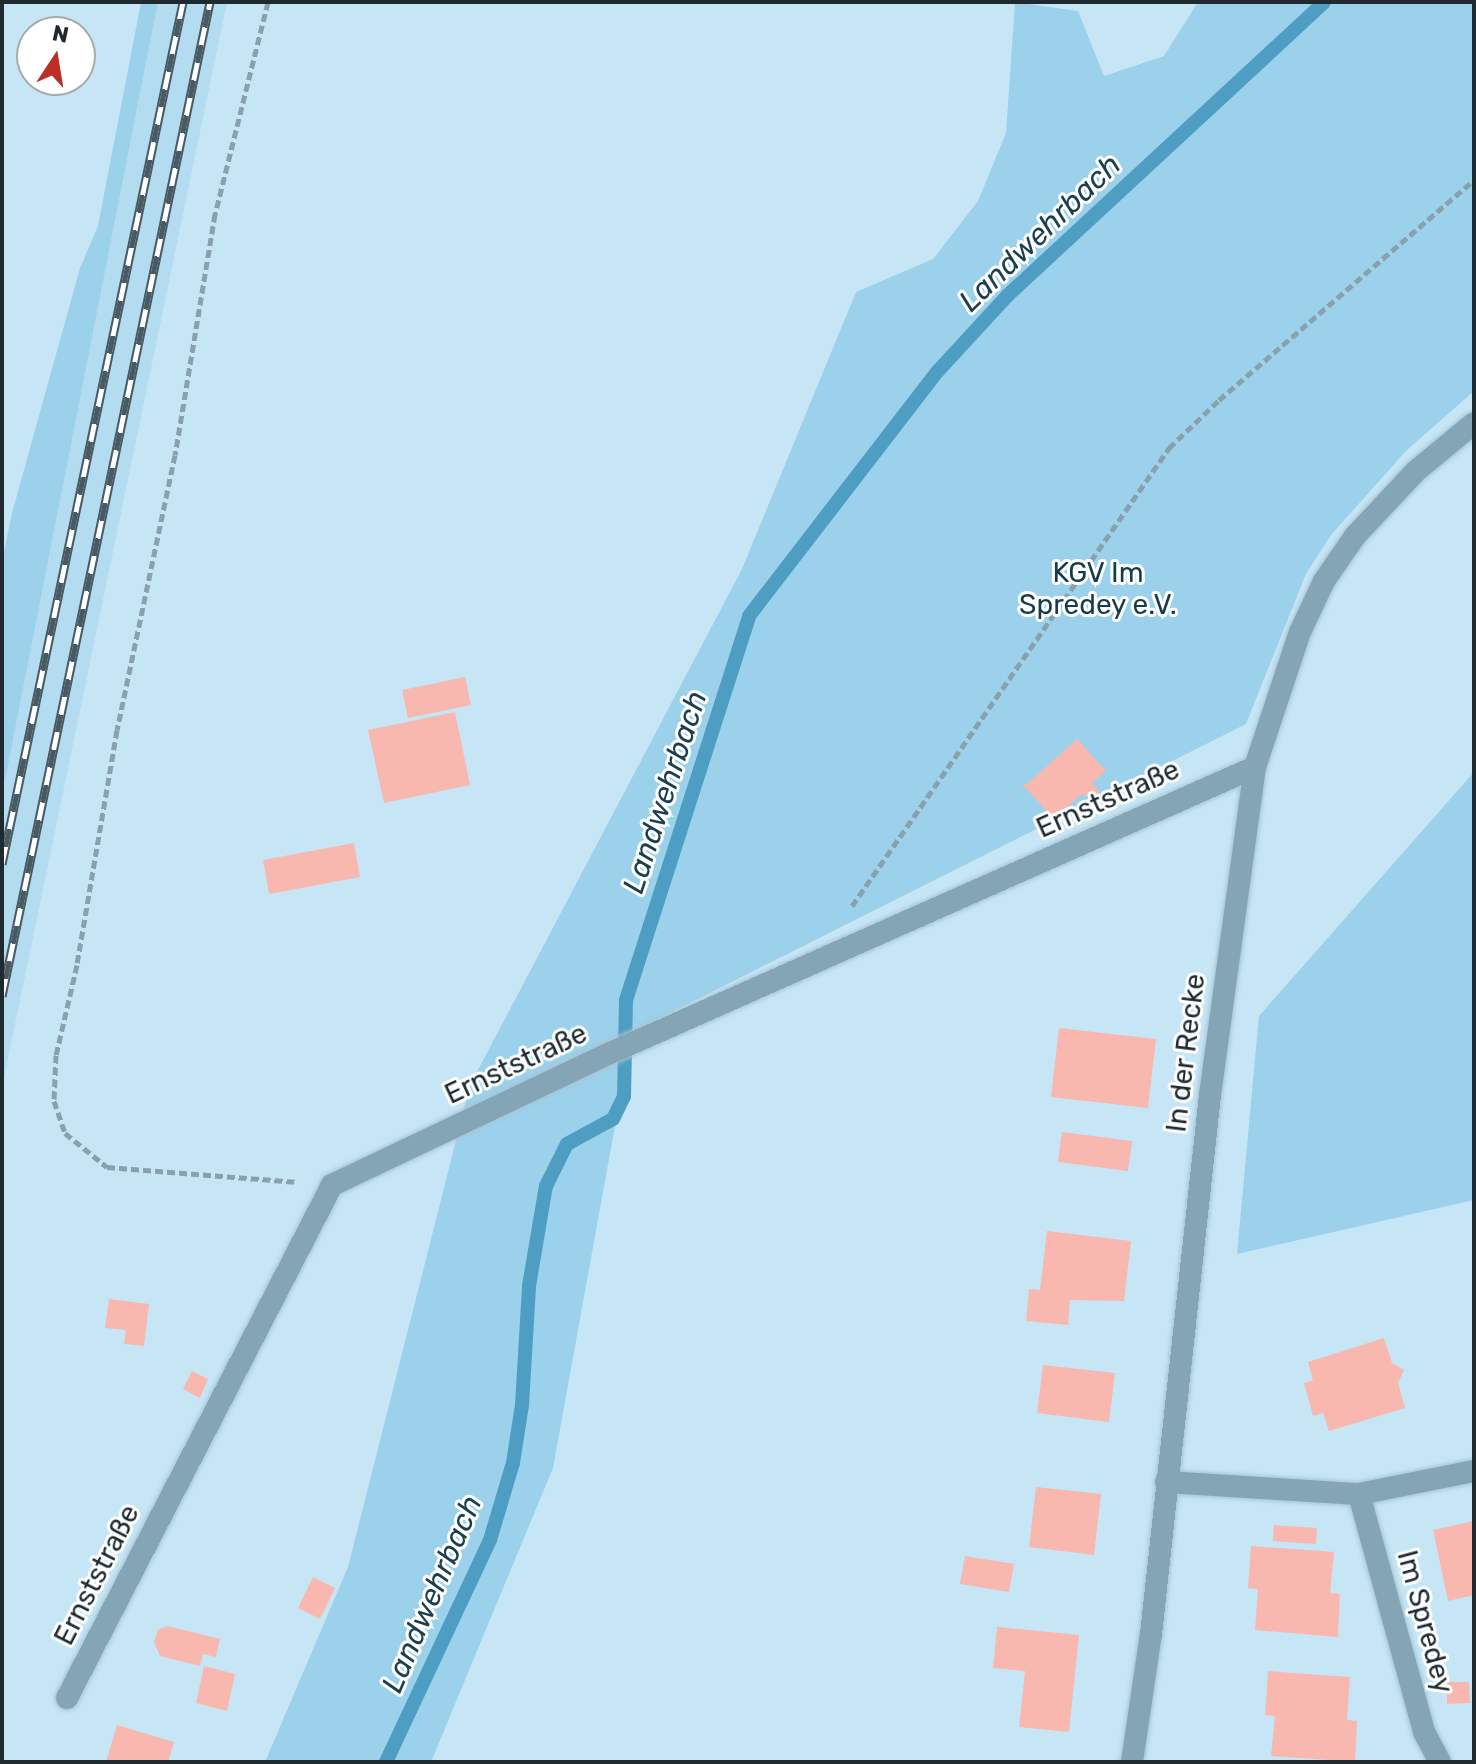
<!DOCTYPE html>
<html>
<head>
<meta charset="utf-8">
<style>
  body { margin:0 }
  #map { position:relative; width:1476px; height:1764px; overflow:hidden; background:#c6e6f6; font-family:Rubik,sans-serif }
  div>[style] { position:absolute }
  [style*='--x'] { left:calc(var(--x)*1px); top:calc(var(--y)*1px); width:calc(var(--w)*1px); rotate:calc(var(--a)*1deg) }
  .built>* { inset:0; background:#b4dcf0 }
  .green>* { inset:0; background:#9cd1ec }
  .stream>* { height:14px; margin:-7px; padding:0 7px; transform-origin:7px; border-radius:7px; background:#4d9ec2 }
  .building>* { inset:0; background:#f8b8af }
  .path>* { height:5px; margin-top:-2.5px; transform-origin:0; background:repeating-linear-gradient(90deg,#88a1ad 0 8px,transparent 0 12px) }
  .roads { filter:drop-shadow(0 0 2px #a8c4d2) drop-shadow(0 0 2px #a8c4d2) }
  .minor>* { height:22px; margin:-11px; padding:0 11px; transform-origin:11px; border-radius:11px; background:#84a5b5 }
  .rail>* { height:9px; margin-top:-4.5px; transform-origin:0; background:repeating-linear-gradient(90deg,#fff 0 18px,#495a63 0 36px); box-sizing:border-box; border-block:2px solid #495a63 }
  span { translate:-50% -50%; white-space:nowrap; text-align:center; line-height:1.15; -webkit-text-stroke:6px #fff; paint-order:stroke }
  .park-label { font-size:28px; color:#163b4b }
  .street-label { font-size:28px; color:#1e2a30 }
  .water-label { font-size:30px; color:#1b3f4f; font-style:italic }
  .frame { position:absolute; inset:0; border:4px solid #1e2a30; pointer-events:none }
  .north { position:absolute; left:16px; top:16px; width:80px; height:80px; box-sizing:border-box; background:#fff; border:2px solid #a5aaac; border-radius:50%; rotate:12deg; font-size:22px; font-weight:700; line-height:32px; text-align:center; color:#1e2a30 }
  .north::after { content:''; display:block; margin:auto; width:28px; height:36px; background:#bc2e26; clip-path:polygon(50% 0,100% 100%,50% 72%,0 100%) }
</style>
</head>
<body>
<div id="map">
  <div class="built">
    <div style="clip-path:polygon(158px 2px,227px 2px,2px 1087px,2px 796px)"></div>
  </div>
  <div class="green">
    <div style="clip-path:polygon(141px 2px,158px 2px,2px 796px,2px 561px,12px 513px,80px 268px,98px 226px)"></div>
    <div style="clip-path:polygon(1015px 2px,1078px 11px,1104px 76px,1164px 56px,1198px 2px,1474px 2px,1474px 391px,1406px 451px,1331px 535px,1306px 574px,1246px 724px,632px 1032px,553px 1468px,431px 1762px,265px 1762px,348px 1567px,470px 1085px,742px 569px,856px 292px,933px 259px,978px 201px,1006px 133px)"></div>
    <div style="clip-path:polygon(1474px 772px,1474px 1200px,1237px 1254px,1259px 1016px)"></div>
  </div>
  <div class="stream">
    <div style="--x:386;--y:1762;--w:245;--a:-64.9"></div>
    <div style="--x:490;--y:1540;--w:80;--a:-73.4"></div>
    <div style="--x:513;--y:1463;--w:59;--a:-81.2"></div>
    <div style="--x:522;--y:1405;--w:119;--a:-86.6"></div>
    <div style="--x:529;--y:1286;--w:101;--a:-80.4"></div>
    <div style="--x:546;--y:1186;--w:47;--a:-63.4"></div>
    <div style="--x:567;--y:1144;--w:52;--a:-28.5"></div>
    <div style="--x:613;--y:1119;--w:25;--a:-64"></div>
    <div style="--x:624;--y:1096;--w:96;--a:-88.8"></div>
    <div style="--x:626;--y:1000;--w:403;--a:-72.2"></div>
    <div style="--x:749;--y:616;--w:309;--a:-52.4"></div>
    <div style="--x:938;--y:371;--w:102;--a:-47.4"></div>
    <div style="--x:1007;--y:296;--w:432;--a:-42.8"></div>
  </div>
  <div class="building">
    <div style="clip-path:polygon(465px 677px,471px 705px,408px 718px,402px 690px)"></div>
    <div style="clip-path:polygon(455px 712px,470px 785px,384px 803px,368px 730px)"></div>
    <div style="clip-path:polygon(1077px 739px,1106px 771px,1092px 783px,1100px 792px,1092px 799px,1082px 794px,1054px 819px,1022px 784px,1027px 784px)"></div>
    <div style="clip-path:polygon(354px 843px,360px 877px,269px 894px,263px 860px)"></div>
    <div style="clip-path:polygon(1059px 1028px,1156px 1039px,1148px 1108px,1051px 1097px)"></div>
    <div style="clip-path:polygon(1062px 1132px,1132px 1141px,1128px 1171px,1058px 1162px)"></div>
    <div style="clip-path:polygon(1047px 1231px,1131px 1241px,1124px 1301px,1070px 1300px,1068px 1325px,1026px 1321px,1029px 1289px,1040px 1290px)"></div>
    <div style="clip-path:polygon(109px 1299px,149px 1304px,144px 1346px,124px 1344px,126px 1330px,105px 1328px)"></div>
    <div style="clip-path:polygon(1384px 1338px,1392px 1363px,1404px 1370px,1398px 1383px,1405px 1408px,1329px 1431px,1323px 1413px,1313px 1416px,1304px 1383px,1313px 1380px,1308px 1362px)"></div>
    <div style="clip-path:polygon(1043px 1365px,1115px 1373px,1109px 1422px,1037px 1413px)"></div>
    <div style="clip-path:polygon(192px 1371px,208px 1379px,200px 1398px,183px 1389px)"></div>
    <div style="clip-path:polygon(1036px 1487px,1101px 1494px,1094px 1555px,1029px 1547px)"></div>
    <div style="clip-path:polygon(1474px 1521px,1474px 1595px,1448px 1601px,1433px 1530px)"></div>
    <div style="clip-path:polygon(1274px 1525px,1317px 1528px,1316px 1544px,1273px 1541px)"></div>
    <div style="clip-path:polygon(1251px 1546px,1334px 1552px,1330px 1593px,1340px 1594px,1338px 1637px,1255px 1630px,1258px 1589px,1248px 1588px)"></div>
    <div style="clip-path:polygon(965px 1556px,1014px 1564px,1009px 1592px,960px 1584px)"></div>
    <div style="clip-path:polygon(313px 1577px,335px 1588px,320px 1619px,298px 1608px)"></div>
    <div style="clip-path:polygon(167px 1626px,220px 1639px,216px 1657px,203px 1654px,200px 1666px,160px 1656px,154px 1642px,158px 1630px)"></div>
    <div style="clip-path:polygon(997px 1627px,1079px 1635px,1069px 1732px,1019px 1727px,1025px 1671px,993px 1668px)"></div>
    <div style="clip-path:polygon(204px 1666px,235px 1674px,227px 1711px,196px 1703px)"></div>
    <div style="clip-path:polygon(1268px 1671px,1350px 1677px,1347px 1720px,1357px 1721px,1355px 1762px,1271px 1756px,1275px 1716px,1265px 1715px)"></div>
    <div style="clip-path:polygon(1447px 1682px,1469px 1682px,1470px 1703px,1447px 1704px)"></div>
    <div style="clip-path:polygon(117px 1725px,174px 1742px,168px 1762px,106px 1762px)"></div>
  </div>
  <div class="path">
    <div style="--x:268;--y:2;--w:219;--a:104"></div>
    <div style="--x:215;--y:214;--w:244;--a:99.4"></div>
    <div style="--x:175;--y:455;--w:281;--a:101.9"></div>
    <div style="--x:117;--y:730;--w:238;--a:99.7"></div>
    <div style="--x:77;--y:965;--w:92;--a:103.1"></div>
    <div style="--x:56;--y:1055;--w:46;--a:92.5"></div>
    <div style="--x:54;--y:1101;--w:34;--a:71"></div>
    <div style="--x:65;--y:1133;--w:54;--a:39"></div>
    <div style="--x:107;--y:1167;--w:191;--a:4.5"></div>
    <div style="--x:852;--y:906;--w:557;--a:-55.31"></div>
    <div style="--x:1169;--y:448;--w:69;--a:-43.8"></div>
    <div style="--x:1219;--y:400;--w:337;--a:-40.8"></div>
  </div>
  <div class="roads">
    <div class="minor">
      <div style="--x:1166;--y:1482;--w:193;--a:3.6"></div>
      <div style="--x:1359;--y:1494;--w:117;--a:-11.3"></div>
      <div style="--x:1359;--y:1494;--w:247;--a:74.7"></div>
      <div style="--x:1424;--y:1732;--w:34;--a:62"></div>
      <div style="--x:67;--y:1698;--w:577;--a:-62.68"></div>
      <div style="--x:332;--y:1185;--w:306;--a:-25.4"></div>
      <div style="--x:608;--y:1054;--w:708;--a:-23.92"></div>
      <div style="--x:1132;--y:1762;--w:129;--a:-81.6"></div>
      <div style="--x:1151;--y:1634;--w:542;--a:-83.75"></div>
      <div style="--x:1210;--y:1095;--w:331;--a:-82.2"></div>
      <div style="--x:1255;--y:767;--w:142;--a:-71.6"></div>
      <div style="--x:1300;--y:632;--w:56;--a:-64.8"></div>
      <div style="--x:1324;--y:581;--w:55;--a:-55.4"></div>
      <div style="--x:1355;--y:536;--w:89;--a:-46.8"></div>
      <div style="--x:1416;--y:471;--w:75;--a:-39.6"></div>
    </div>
  </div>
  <div class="rail">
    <div style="--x:2;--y:864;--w:881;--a:-78.14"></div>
    <div style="--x:2;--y:996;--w:1016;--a:-78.18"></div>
  </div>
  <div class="park-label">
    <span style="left:1098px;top:589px">KGV Im<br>Spredey e.V.</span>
  </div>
  <div class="street-label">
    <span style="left:1108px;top:799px;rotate:-24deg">Ernststraße</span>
    <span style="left:1186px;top:1053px;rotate:-83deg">In der Recke</span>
    <span style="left:516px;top:1064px;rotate:-25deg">Ernststraße</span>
    <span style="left:97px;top:1575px;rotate:-63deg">Ernststraße</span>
    <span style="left:1425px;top:1622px;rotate:75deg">Im Spredey</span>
  </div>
  <div class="water-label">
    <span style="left:1040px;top:233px;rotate:-44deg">Landwehrbach</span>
    <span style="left:665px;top:792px;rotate:-72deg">Landwehrbach</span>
    <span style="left:432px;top:1594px;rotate:-67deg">Landwehrbach</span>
  </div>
  <div class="frame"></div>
  <div class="north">N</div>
</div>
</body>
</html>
